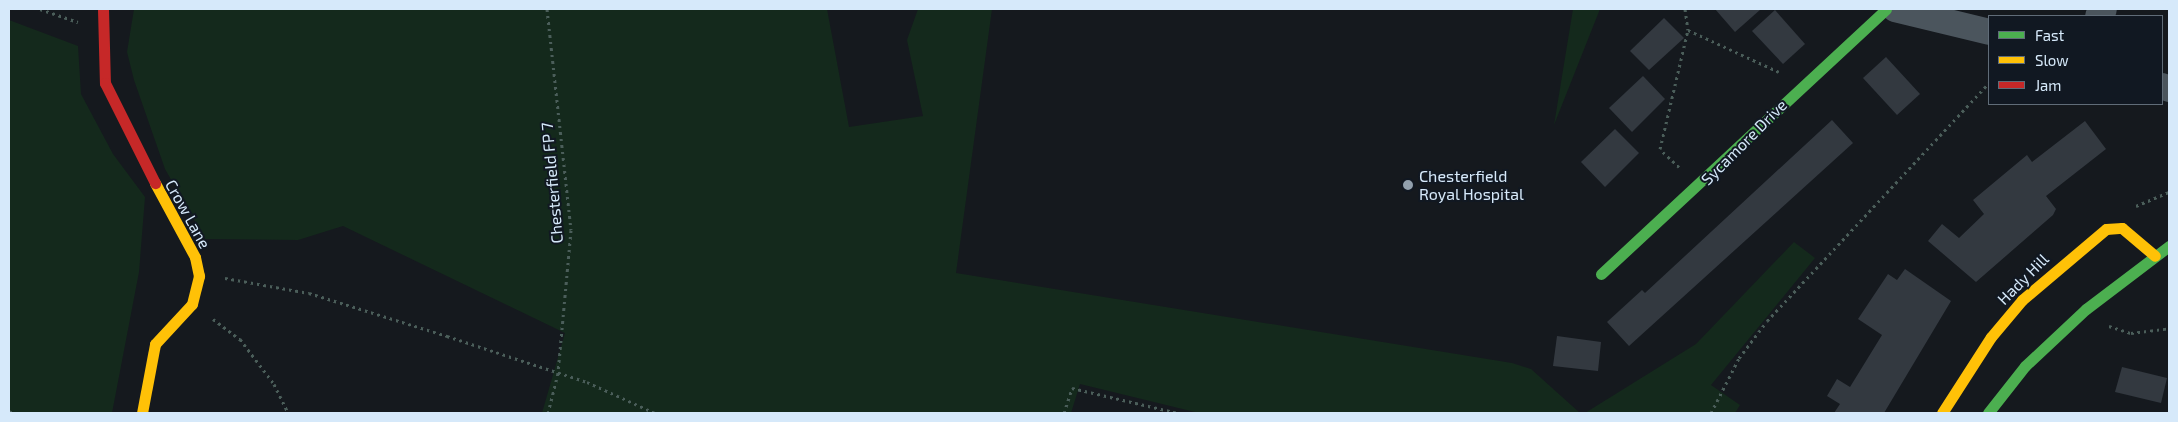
<!DOCTYPE html>
<html>
<head>
<meta charset="utf-8">
<style>
  body { margin:0 }
  #map { position:relative; width:2178px; height:422px; overflow:hidden; background:#15191e; font-family:"Exo 2",sans-serif }
  div>[style] { position:absolute }
  [style*='--x'] { left:calc(var(--x)*1px); top:calc(var(--y)*1px); width:calc(var(--w)*1px); rotate:calc(var(--a)*1deg) }
  .green>* { inset:0; background:#14291c }
  .building>* { inset:0; background:#333940 }
  .path>* { height:3px; margin-top:-1.5px; transform-origin:0; background:repeating-linear-gradient(90deg,#4b5e5a 0 2.5px,transparent 0 6.5px) }
  .street>* { height:26px; margin:-13px; padding:0 13px; transform-origin:13px; border-radius:13px; background:#4b555d }
  .fast>* { height:11px; margin:-5.5px; padding:0 5.5px; transform-origin:5.5px; border-radius:5.5px; background:#4caf50 }
  .slow>* { height:11px; margin:-5.5px; padding:0 5.5px; transform-origin:5.5px; border-radius:5.5px; background:#ffc107 }
  .jam>* { height:11px; margin:-5.5px; padding:0 5.5px; transform-origin:5.5px; border-radius:5.5px; background:#c62828 }
  .dots>* { width:14px; height:14px; translate:-50% -50%; box-sizing:border-box; border:2px solid #111822; border-radius:50% }
  span { translate:-50% -50%; white-space:nowrap; text-align:center; line-height:1.15; -webkit-text-stroke:4px #111822; paint-order:stroke }
  .street-label { font-size:16px; color:#d6e9fa }
  .poi-label { font-size:16px; color:#d6e9fa }
  .left { translate:0 -50%; text-align:left }
  .frame { position:absolute; inset:0; border:10px solid #d6e9fa; pointer-events:none }
  .legend { position:absolute; left:1988px; top:15px; width:175px; height:90px; box-sizing:border-box; background:#111822; border:1px solid #606c78; margin:0; padding:6px 9px; list-style:none; font-size:15px; color:#d6e9fa }
  .legend li { display:flex; align-items:center; gap:10px; height:25px }
  .legend b { width:25px; border:1px solid #606c78 }
</style>
</head>
<body>
<div id="map">
  <div class="green">
    <div style="clip-path:polygon(134px 9px,827px 9px,849px 127px,923px 116px,907px 40px,918px 9px,992px 9px,956px 273px,1512px 363px,1531px 369px,1580px 413px,1199px 413px,1080px 384px,1071px 413px,542px 413px,565px 333px,343px 226px,298px 240px,205px 239px,165px 169px,134px 80px,127px 52px)"></div>
    <div style="clip-path:polygon(1573px 9px,1600px 9px,1554px 125px)"></div>
    <div style="clip-path:polygon(9px 20px,78px 46px,81px 94px,113px 154px,145px 197px,139px 272px,112px 413px,9px 413px)"></div>
    <div style="clip-path:polygon(1794px 242px,1815px 258px,1711px 385px,1740px 405px,1735px 413px,1585px 413px,1696px 344px)"></div>
  </div>
  <div class="building">
    <div style="clip-path:polygon(1715px 9px,1761px 9px,1735px 32px)"></div>
    <div style="clip-path:polygon(1775px 10px,1805px 44px,1783px 64px,1752px 31px)"></div>
    <div style="clip-path:polygon(1664px 18px,1684px 38px,1649px 70px,1630px 51px)"></div>
    <div style="clip-path:polygon(1886px 57px,1920px 94px,1897px 115px,1863px 78px)"></div>
    <div style="clip-path:polygon(1643px 76px,1665px 99px,1632px 132px,1609px 108px)"></div>
    <div style="clip-path:polygon(1832px 120px,1853px 143px,1629px 346px,1607px 322px,1642px 290px,1645px 293px)"></div>
    <div style="clip-path:polygon(2085px 121px,2106px 149px,2046px 196px,2056px 209px,2053px 215px,1976px 282px,1928px 241px,1942px 224px,1959px 238px,1984px 214px,1973px 200px,2027px 155px,2032px 162px)"></div>
    <div style="clip-path:polygon(1615px 129px,1639px 153px,1605px 187px,1581px 162px)"></div>
    <div style="clip-path:polygon(1905px 269px,1951px 301px,1884px 413px,1834px 413px,1840px 404px,1827px 396px,1837px 379px,1850px 387px,1882px 335px,1858px 319px,1888px 274px,1897px 280px)"></div>
    <div style="clip-path:polygon(1557px 336px,1601px 342px,1598px 371px,1553px 366px)"></div>
    <div style="clip-path:polygon(2122px 367px,2167px 378px,2161px 403px,2115px 392px)"></div>
  </div>
  <div class="path">
    <div style="--x:40;--y:9;--w:40;--a:18.9"></div>
    <div style="--x:547;--y:9;--w:222;--a:83.8"></div>
    <div style="--x:571;--y:230;--w:144;--a:95.2"></div>
    <div style="--x:558;--y:373;--w:41;--a:104"></div>
    <div style="--x:1685;--y:9;--w:21;--a:82"></div>
    <div style="--x:1688;--y:30;--w:100;--a:24.8"></div>
    <div style="--x:1679;--y:167;--w:26;--a:-137"></div>
    <div style="--x:1660;--y:149;--w:122;--a:-76.8"></div>
    <div style="--x:2136;--y:206;--w:36;--a:-23"></div>
    <div style="--x:225;--y:278;--w:85;--a:10.1"></div>
    <div style="--x:309;--y:293;--w:145;--a:17.3"></div>
    <div style="--x:447;--y:336;--w:147;--a:18.2"></div>
    <div style="--x:587;--y:382;--w:75;--a:24.5"></div>
    <div style="--x:213;--y:319;--w:34;--a:37"></div>
    <div style="--x:240;--y:339;--w:56;--a:52.9"></div>
    <div style="--x:274;--y:384;--w:32;--a:64"></div>
    <div style="--x:2109;--y:326;--w:23;--a:18"></div>
    <div style="--x:2131;--y:333;--w:38;--a:-7"></div>
    <div style="--x:9;--y:411;--w:4;--a:27"></div>
    <div style="--x:1064;--y:413;--w:26;--a:-72"></div>
    <div style="--x:1072;--y:388;--w:109;--a:13.3"></div>
    <div style="--x:1711;--y:413;--w:62;--a:-63"></div>
    <div style="--x:1739;--y:358;--w:46;--a:-52.9"></div>
    <div style="--x:1767;--y:321;--w:325;--a:-47"></div>
  </div>
  <div class="street">
    <div style="--x:1895;--y:9;--w:97;--a:13.7"></div>
    <div style="--x:2098;--y:16;--w:9;--a:-49"></div>
    <div style="--x:2162;--y:86;--w:8;--a:23"></div>
  </div>
  <div class="fast">
    <div style="--x:1601;--y:274;--w:389;--a:-42.9"></div>
    <div style="--x:1988;--y:413;--w:60;--a:-51.8"></div>
    <div style="--x:2025;--y:366;--w:83;--a:-43.1"></div>
    <div style="--x:2086;--y:309;--w:104;--a:-37.2"></div>
  </div>
  <div class="slow">
    <div style="--x:142;--y:413;--w:70;--a:-79.3"></div>
    <div style="--x:155;--y:344;--w:54;--a:-47.2"></div>
    <div style="--x:192;--y:304;--w:29;--a:-76"></div>
    <div style="--x:199;--y:276;--w:19;--a:-102"></div>
    <div style="--x:195;--y:257;--w:84;--a:-118.4"></div>
    <div style="--x:1942;--y:413;--w:90;--a:-57.2"></div>
    <div style="--x:1991;--y:337;--w:48;--a:-50"></div>
    <div style="--x:2022;--y:300;--w:110;--a:-40.2"></div>
    <div style="--x:2106;--y:229;--w:16;--a:-4"></div>
    <div style="--x:2122;--y:228;--w:43;--a:40.3"></div>
  </div>
  <div class="jam">
    <div style="--x:103;--y:9;--w:74;--a:88.5"></div>
    <div style="--x:105;--y:83;--w:112;--a:63.4"></div>
  </div>
  <div class="dots">
    <div style="left:1408px;top:185px;background:#92a0ad"></div>
  </div>
  <div class="street-label">
    <span style="left:1744px;top:142px;rotate:-45deg">Sycamore Drive</span>
    <span style="left:552px;top:183px;rotate:-95deg">Chesterfield FP 7</span>
    <span style="left:188px;top:214px;rotate:61deg">Crow Lane</span>
    <span style="left:2023px;top:279px;rotate:-45deg">Hady Hill</span>
  </div>
  <div class="poi-label">
    <span class="left" style="left:1419px;top:185px">Chesterfield<br>Royal Hospital</span>
  </div>
  <div class="frame"></div>
  <ul class="legend">
  <li><b style="height:6px;background:#4caf50"></b>Fast</li>
  <li><b style="height:6px;background:#ffc107"></b>Slow</li>
  <li><b style="height:6px;background:#c62828"></b>Jam</li>
  </ul>
</div>
</body>
</html>
